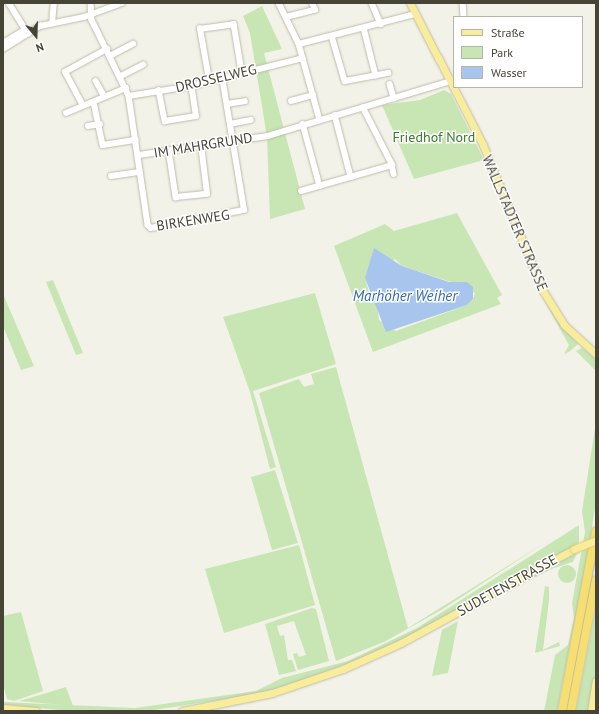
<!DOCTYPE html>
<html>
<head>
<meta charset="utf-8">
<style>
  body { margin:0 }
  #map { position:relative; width:599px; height:714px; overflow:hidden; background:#f3f2e8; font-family:"PT Sans",sans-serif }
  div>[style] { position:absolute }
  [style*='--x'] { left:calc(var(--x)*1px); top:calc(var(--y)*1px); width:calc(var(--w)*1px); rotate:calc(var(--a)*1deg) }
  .green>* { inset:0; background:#c7e6b3 }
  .round { border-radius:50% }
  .water>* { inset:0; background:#a8c6ed }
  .roads { filter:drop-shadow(0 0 1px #bebbab) drop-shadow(0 0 1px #bebbab) }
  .minor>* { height:5.5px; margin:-2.75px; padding:0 2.75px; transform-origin:2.75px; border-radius:2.75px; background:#fff }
  .major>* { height:7px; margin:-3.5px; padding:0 3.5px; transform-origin:3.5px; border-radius:3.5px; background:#f9ed9b }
  .highway>* { height:8px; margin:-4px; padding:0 4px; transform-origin:4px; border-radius:4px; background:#f7de70 }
  .bridges { filter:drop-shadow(0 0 1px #decd6b) drop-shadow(0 0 1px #decd6b) }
  .major-bridge>* { height:7px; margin:-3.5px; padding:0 3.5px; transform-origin:3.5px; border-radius:3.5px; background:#f9ed9b }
  span { translate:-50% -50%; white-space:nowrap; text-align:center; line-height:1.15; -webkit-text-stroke:3px #fff; paint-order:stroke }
  .street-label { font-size:14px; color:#464337 }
  .park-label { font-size:14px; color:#3d762d }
  .water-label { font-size:15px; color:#3568ae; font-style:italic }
  .frame { position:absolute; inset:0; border:4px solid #464337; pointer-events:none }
  .legend { position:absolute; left:453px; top:16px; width:130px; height:72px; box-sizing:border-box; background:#fff; border:1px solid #b5b4af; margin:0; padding:5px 7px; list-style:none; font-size:12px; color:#464337 }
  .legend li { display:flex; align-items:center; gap:8px; height:20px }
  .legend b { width:20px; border:1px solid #b5b4af }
  .north { position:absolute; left:16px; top:16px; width:40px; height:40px; -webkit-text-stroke:3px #fff; paint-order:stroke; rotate:161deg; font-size:11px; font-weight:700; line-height:16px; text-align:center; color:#464337 }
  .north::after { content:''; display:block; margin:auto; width:14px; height:18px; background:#464337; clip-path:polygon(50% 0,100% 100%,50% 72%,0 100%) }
</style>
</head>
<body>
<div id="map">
  <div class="green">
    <div style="clip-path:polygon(262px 6px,282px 49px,264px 53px,305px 209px,270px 219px,267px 137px,250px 33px,243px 16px)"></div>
    <div style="clip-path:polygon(444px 90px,451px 94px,484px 160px,414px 179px,382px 105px,420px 100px)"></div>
    <div style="clip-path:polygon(evenodd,457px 213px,502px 295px,497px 298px,501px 304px,373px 352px,334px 246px,385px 224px,394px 231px,457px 213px,395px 259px,402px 266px,457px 284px,475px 293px,473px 299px,467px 305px,396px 331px,379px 320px,377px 305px,371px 299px,365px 278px,395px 259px)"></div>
    <div style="clip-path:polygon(53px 280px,83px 353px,76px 355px,46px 282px)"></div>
    <div style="clip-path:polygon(315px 293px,336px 364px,253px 391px,276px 467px,270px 469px,250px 392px,223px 317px)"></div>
    <div style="clip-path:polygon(540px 293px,558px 322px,578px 344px,569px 352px,564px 354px,569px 345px)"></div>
    <div style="clip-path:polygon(3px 294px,34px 366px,21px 370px,3px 326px)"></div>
    <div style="clip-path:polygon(582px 348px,596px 359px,596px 371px,576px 351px)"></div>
    <div style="clip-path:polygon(336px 367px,408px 628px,546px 542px,443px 609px,384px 642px,336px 661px,259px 393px,299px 379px,304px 387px,314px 384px,311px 374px)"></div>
    <div style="clip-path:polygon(596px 422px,596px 503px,583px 579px,557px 711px,544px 711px,555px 655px,568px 645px,574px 618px,572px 603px,585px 532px,582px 511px)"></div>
    <div style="clip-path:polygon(275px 470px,298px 543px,272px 550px,251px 477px)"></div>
    <div style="clip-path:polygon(579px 525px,579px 543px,421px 630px,361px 659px,265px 693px,147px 711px,72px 711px,3px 705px,3px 702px,135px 708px,256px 691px,282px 678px,348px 661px,417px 628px)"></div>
    <div style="clip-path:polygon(299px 545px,315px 605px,224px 633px,205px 569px)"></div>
    <div style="clip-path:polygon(596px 552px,596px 561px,578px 653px,580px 639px)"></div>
    <div style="clip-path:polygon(577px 553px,573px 562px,551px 569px,415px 639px)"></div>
    <div class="round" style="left:558px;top:565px;width:18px;height:18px"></div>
    <div style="clip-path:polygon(545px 586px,549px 587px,549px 600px,543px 650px,559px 642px,560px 646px,535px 653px)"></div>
    <div style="clip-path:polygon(312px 608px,316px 609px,329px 661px,298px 670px,293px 654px,297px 653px,299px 657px,306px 655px,294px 621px,277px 626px,280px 636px,284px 635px,288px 660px,292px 660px,296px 671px,279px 675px,265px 624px)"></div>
    <div style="clip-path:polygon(596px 608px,596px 711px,576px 711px,591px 633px)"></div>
    <div style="clip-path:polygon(21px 612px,43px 691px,14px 701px,7px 699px,3px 684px,3px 616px)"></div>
    <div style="clip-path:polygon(458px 621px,448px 673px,432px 676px,442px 630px)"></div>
    <div style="clip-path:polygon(66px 687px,73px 706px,19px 701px,40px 695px)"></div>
  </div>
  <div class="water">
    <div style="clip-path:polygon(374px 248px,402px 266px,449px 282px,467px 282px,473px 287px,473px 299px,467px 305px,386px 332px,365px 278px)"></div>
  </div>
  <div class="roads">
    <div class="minor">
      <div style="--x:9;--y:3;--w:36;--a:58"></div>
      <div style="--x:91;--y:3;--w:17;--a:87"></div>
      <div style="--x:92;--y:20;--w:85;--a:64"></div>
      <div style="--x:129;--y:96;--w:130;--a:81.6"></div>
      <div style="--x:148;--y:225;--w:4;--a:45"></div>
      <div style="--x:151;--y:228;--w:95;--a:-11"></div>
      <div style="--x:244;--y:210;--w:135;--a:-99.4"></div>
      <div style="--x:279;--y:3;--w:46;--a:64"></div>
      <div style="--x:299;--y:44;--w:79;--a:74.6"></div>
      <div style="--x:372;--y:3;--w:23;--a:67"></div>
      <div style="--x:463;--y:3;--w:14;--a:86"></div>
      <div style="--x:286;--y:17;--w:30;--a:-14"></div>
      <div style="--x:315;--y:10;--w:8;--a:-113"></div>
      <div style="--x:52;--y:24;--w:21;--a:-85"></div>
      <div style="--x:364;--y:28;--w:49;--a:76"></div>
      <div style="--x:332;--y:36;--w:47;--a:73.9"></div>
      <div style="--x:345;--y:81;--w:44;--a:-10.5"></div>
      <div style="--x:3;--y:43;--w:26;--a:-31"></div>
      <div style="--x:299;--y:44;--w:120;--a:-14.5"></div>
      <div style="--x:3;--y:49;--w:44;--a:-31.9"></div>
      <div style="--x:40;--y:26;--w:45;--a:-11.6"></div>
      <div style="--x:84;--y:17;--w:40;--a:-20.2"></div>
      <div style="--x:110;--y:56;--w:26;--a:-28"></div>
      <div style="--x:121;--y:76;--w:25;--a:-27"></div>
      <div style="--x:209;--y:80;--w:52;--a:-100"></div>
      <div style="--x:200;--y:29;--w:34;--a:-8"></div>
      <div style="--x:234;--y:24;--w:49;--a:80.5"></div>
      <div style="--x:96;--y:81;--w:18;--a:61"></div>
      <div style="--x:390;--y:84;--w:15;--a:74"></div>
      <div style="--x:159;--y:90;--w:32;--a:79"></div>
      <div style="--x:165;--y:121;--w:31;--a:-9"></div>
      <div style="--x:196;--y:116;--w:30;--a:-99"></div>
      <div style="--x:129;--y:96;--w:63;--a:-9.2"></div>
      <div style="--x:191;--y:86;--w:115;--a:-14"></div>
      <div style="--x:291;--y:101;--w:23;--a:-15"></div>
      <div style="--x:94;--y:102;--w:44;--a:78.2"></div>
      <div style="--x:103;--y:145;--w:33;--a:-9"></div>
      <div style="--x:227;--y:104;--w:18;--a:-9"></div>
      <div style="--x:83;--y:106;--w:38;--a:-118"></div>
      <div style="--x:65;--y:72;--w:48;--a:-28.7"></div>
      <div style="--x:66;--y:113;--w:65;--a:-22.6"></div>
      <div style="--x:335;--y:115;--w:64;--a:75.5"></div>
      <div style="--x:230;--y:124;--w:21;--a:-11"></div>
      <div style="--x:303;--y:124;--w:64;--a:74.7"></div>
      <div style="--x:88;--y:126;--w:12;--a:-9"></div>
      <div style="--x:169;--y:150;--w:48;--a:81.5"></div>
      <div style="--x:176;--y:197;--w:31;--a:-6"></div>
      <div style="--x:207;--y:194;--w:49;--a:-97"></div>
      <div style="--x:139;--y:155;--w:130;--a:-8.4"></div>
      <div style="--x:268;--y:136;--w:191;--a:-16.7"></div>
      <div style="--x:392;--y:165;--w:9;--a:77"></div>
      <div style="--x:111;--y:176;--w:29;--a:-8"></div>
      <div style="--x:301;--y:191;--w:95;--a:-15.9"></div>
      <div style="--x:392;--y:165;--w:64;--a:-117"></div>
    </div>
    <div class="major">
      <div style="--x:410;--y:3;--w:64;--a:63"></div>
      <div style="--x:438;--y:57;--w:99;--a:62.9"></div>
      <div style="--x:483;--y:145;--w:158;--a:67.7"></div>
      <div style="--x:543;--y:291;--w:40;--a:58"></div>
      <div style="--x:564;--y:325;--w:43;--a:42.2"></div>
      <div style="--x:3;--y:708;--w:33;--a:5"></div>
      <div style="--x:182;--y:711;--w:92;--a:-11.3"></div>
      <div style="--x:272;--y:693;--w:75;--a:-18.7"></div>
      <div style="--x:343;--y:669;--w:64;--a:-24.1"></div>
      <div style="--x:401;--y:643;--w:197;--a:-28.5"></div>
      <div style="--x:591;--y:711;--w:30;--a:-81"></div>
    </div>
    <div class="highway">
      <div style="--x:562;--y:711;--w:183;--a:-79.3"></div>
      <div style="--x:571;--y:711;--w:133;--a:-79.2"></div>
    </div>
  </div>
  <div class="bridges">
    <div class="major-bridge">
      <div style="--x:574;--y:549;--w:24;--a:-22"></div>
    </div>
  </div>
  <div class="street-label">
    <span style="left:216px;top:78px;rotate:-13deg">DROSSELWEG</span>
    <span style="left:203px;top:145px;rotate:-9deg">IM MAHRGRUND</span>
    <span style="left:193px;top:220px;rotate:-9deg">BIRKENWEG</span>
    <span style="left:515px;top:223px;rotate:67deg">WALLSTADTER STRASSE</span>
    <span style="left:507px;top:585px;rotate:-29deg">SUDETENSTRASSE</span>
  </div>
  <div class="park-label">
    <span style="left:434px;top:137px">Friedhof Nord</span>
  </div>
  <div class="water-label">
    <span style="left:405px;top:296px">Marhöher Weiher</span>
  </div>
  <div class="frame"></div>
  <ul class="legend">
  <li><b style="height:5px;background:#f9ed9b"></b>Straße</li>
  <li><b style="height:11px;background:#c7e6b3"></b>Park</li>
  <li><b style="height:11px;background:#a8c6ed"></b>Wasser</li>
  </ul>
  <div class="north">N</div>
</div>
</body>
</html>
